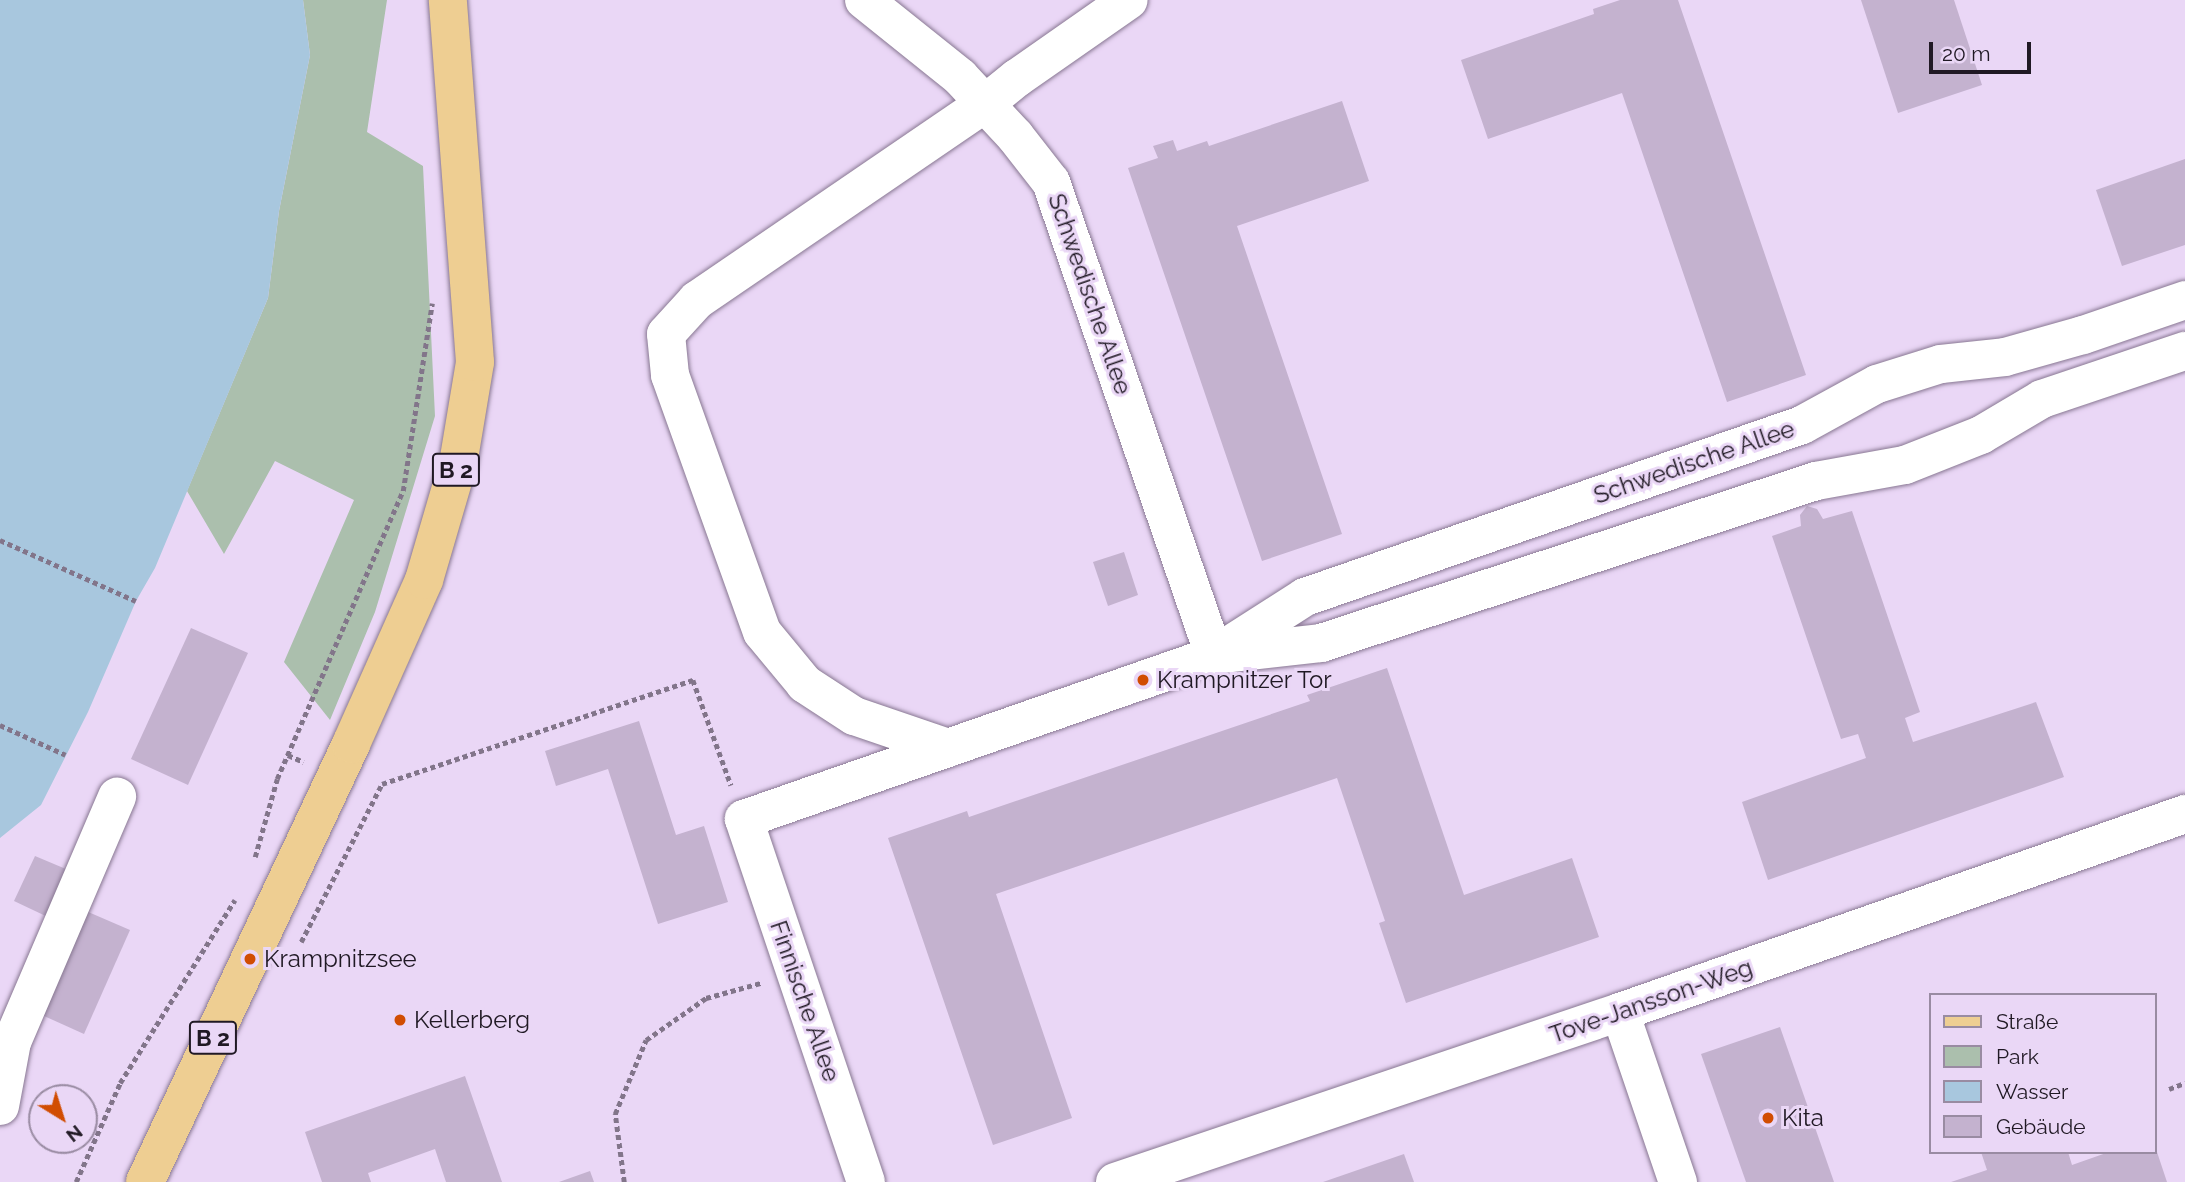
<!DOCTYPE html>
<html>
<head>
<meta charset="utf-8">
<style>
  body { margin:0 }
  #map { position:relative; width:2185px; height:1182px; overflow:hidden; background:#ead7f6; font-family:Raleway,sans-serif }
  div>[style] { position:absolute }
  [style*='--x'] { left:calc(var(--x)*1px); top:calc(var(--y)*1px); width:calc(var(--w)*1px); rotate:calc(var(--a)*1deg) }
  .green>* { inset:0; background:#abbfad }
  .water>* { inset:0; background:#a8c7de }
  .building>* { inset:0; background:#c4b2cf }
  .path>* { height:4.5px; margin-top:-2.25px; transform-origin:0; background:repeating-linear-gradient(90deg,#82758a 0 5px,transparent 0 8.5px) }
  .roads { filter:drop-shadow(0 0 2px #887792) drop-shadow(0 0 2px #887792) }
  .minor>* { height:38px; margin:-19px; padding:0 19px; transform-origin:19px; border-radius:19px; background:#fff }
  .major>* { height:38px; margin:-19px; padding:0 19px; transform-origin:19px; border-radius:19px; background:#eece92 }
  .dots>* { width:19px; height:19px; translate:-50% -50%; box-sizing:border-box; border:4px solid #ead7f6; border-radius:50% }
  span { translate:-50% -50%; white-space:nowrap; text-align:center; line-height:1.15; -webkit-text-stroke:6px #ead7f6; paint-order:stroke }
  .shield-label span { padding:2px 5px; background:#ead7f6; border:2px solid; border-radius:5px; -webkit-text-stroke-width:0 }
  .shield-label { font-size:23px; color:#201924; font-weight:700 }
  .street-label { font-size:24px; color:#201924 }
  .poi-label { font-size:24px; color:#201924 }
  .left { translate:0 -50%; text-align:left }
  .legend { position:absolute; left:1929px; top:993px; width:228px; height:161px; box-sizing:border-box; background:#ead7f6; border:2px solid #998ba2; margin:0; padding:9px 12px; list-style:none; font-size:21px; color:#201924 }
  .legend li { display:flex; align-items:center; gap:14px; height:35px }
  .legend b { width:35px; border:2px solid #998ba2 }
  .north { position:absolute; left:28px; top:1084px; width:70px; height:70px; box-sizing:border-box; background:#ead7f6; border:2px solid #998ba2; border-radius:50%; rotate:142deg; font-size:19px; font-weight:700; line-height:28px; text-align:center; color:#201924 }
  .north::after { content:''; display:block; margin:auto; width:24px; height:32px; background:#d14d02; clip-path:polygon(50% 0,100% 100%,50% 72%,0 100%) }
  .scale { position:absolute; left:1929px; top:42px; width:102px; height:32px; box-sizing:border-box; border:4px solid #201924; border-top:0; padding-left:9px; font-size:21px; line-height:24px; white-space:nowrap; color:#201924; -webkit-text-stroke:5px #ead7f6; paint-order:stroke }
</style>
</head>
<body>
<div id="map">
  <div class="green">
    <div style="clip-path:polygon(303px 0,387px 0,367px 132px,423px 166px,435px 416px,375px 612px,330px 720px,284px 662px,354px 500px,275px 461px,224px 554px,187px 491px,268px 298px,279px 211px,310px 55px)"></div>
  </div>
  <div class="water">
    <div style="clip-path:polygon(0 0,303px 0,310px 55px,279px 211px,268px 298px,155px 568px,136px 601px,88px 712px,41px 805px,0 838px)"></div>
  </div>
  <div class="building">
    <div style="clip-path:polygon(1620px 0,1678px 0,1806px 375px,1727px 402px,1622px 93px,1488px 139px,1461px 60px,1594px 14px,1593px 9px)"></div>
    <div style="clip-path:polygon(1861px 0,1954px 0,1982px 85px,1898px 113px)"></div>
    <div style="clip-path:polygon(1342px 101px,1369px 181px,1237px 226px,1342px 534px,1262px 561px,1128px 168px,1158px 158px,1153px 146px,1173px 140px,1177px 151px,1207px 141px,1209px 146px)"></div>
    <div style="clip-path:polygon(2185px 159px,2185px 245px,2122px 266px,2096px 190px)"></div>
    <div style="clip-path:polygon(1807px 506px,1817px 509px,1823px 519px,1852px 511px,1920px 712px,1905px 718px,1913px 742px,2036px 702px,2064px 777px,1768px 880px,1742px 802px,1866px 758px,1858px 734px,1841px 739px,1772px 536px,1801px 526px,1800px 515px)"></div>
    <div style="clip-path:polygon(1124px 552px,1138px 595px,1108px 606px,1093px 562px)"></div>
    <div style="clip-path:polygon(191px 628px,248px 653px,188px 785px,131px 759px)"></div>
    <div style="clip-path:polygon(1387px 668px,1464px 895px,1572px 858px,1599px 937px,1406px 1003px,1379px 923px,1385px 921px,1337px 778px,996px 894px,1072px 1118px,993px 1145px,888px 838px,967px 811px,969px 817px,1310px 701px,1307px 695px)"></div>
    <div style="clip-path:polygon(639px 721px,676px 835px,704px 826px,728px 902px,658px 924px,608px 769px,556px 786px,545px 751px)"></div>
    <div style="clip-path:polygon(35px 856px,73px 872px,52px 919px,14px 901px)"></div>
    <div style="clip-path:polygon(79px 908px,130px 930px,84px 1034px,33px 1011px)"></div>
    <div style="clip-path:polygon(1780px 1027px,1834px 1182px,1746px 1182px,1701px 1054px)"></div>
    <div style="clip-path:polygon(465px 1076px,502px 1182px,446px 1182px,435px 1149px,368px 1173px,371px 1182px,322px 1182px,305px 1132px)"></div>
    <div style="clip-path:polygon(1981px 1152px,2068px 1152px,2072px 1165px,2109px 1152px,2157px 1152px,2167px 1182px,1951px 1182px,1987px 1170px)"></div>
    <div style="clip-path:polygon(1404px 1154px,1414px 1182px,1323px 1182px)"></div>
    <div style="clip-path:polygon(590px 1171px,594px 1182px,559px 1182px)"></div>
  </div>
  <div class="path">
    <div style="--x:0;--y:540;--w:149;--a:24.2"></div>
    <div style="--x:0;--y:725;--w:72;--a:24.4"></div>
    <div style="--x:288;--y:755;--w:17;--a:24"></div>
    <div style="--x:255;--y:857;--w:81;--a:-74.2"></div>
    <div style="--x:277;--y:779;--w:314;--a:-66.4"></div>
    <div style="--x:403;--y:491;--w:190;--a:-81.2"></div>
    <div style="--x:301;--y:942;--w:178;--a:-62.9"></div>
    <div style="--x:382;--y:784;--w:328;--a:-18.5"></div>
    <div style="--x:693;--y:680;--w:112;--a:70.1"></div>
    <div style="--x:2169;--y:1089;--w:17;--a:-21"></div>
    <div style="--x:76;--y:1182;--w:108;--a:-66"></div>
    <div style="--x:120;--y:1083;--w:216;--a:-57.9"></div>
    <div style="--x:624;--y:1182;--w:69;--a:-97.5"></div>
    <div style="--x:615;--y:1114;--w:80;--a:-67.3"></div>
    <div style="--x:646;--y:1040;--w:73;--a:-35"></div>
    <div style="--x:706;--y:998;--w:57;--a:-15.3"></div>
  </div>
  <div class="roads">
    <div class="minor">
      <div style="--x:864;--y:0;--w:123;--a:38.7"></div>
      <div style="--x:960;--y:77;--w:81;--a:47"></div>
      <div style="--x:1015;--y:136;--w:58;--a:52"></div>
      <div style="--x:1051;--y:182;--w:500;--a:70.99"></div>
      <div style="--x:1222;--y:650;--w:98;--a:-32.6"></div>
      <div style="--x:1305;--y:597;--w:526;--a:-19.09"></div>
      <div style="--x:1802;--y:425;--w:85;--a:-28.7"></div>
      <div style="--x:1877;--y:384;--w:67;--a:-17.4"></div>
      <div style="--x:1941;--y:364;--w:64;--a:-6.2"></div>
      <div style="--x:2005;--y:357;--w:81;--a:-15.8"></div>
      <div style="--x:2083;--y:335;--w:108;--a:-18.9"></div>
      <div style="--x:948;--y:748;--w:99;--a:-161.2"></div>
      <div style="--x:854;--y:716;--w:59;--a:-146.9"></div>
      <div style="--x:805;--y:684;--w:67;--a:-129.6"></div>
      <div style="--x:762;--y:632;--w:273;--a:-109.7"></div>
      <div style="--x:670;--y:375;--w:41;--a:-95.6"></div>
      <div style="--x:666;--y:334;--w:46;--a:-47.6"></div>
      <div style="--x:697;--y:300;--w:350;--a:-34.3"></div>
      <div style="--x:986;--y:103;--w:40;--a:-39"></div>
      <div style="--x:1017;--y:78;--w:136;--a:-34.9"></div>
      <div style="--x:1620;--y:1012;--w:180;--a:71.2"></div>
      <div style="--x:0;--y:1106;--w:65;--a:-79.4"></div>
      <div style="--x:12;--y:1042;--w:267;--a:-66.8"></div>
      <div style="--x:866;--y:1182;--w:383;--a:-108.6"></div>
      <div style="--x:744;--y:819;--w:498;--a:-19.2"></div>
      <div style="--x:1214;--y:655;--w:108;--a:-6.4"></div>
      <div style="--x:1321;--y:643;--w:521;--a:-18.12"></div>
      <div style="--x:1816;--y:481;--w:90;--a:-10.2"></div>
      <div style="--x:1905;--y:465;--w:82;--a:-21.5"></div>
      <div style="--x:1981;--y:435;--w:71;--a:-30.5"></div>
      <div style="--x:2042;--y:399;--w:151;--a:-18.6"></div>
      <div style="--x:1115;--y:1182;--w:533;--a:-18.6"></div>
      <div style="--x:1620;--y:1012;--w:599;--a:-19.31"></div>
    </div>
    <div class="major">
      <div style="--x:145;--y:1182;--w:484;--a:-64.8"></div>
      <div style="--x:351;--y:744;--w:180;--a:-66"></div>
      <div style="--x:424;--y:580;--w:121;--a:-73.7"></div>
      <div style="--x:458;--y:464;--w:103;--a:-80.5"></div>
      <div style="--x:475;--y:362;--w:363;--a:-94.3"></div>
    </div>
  </div>
  <div class="dots">
    <div style="left:1143px;top:680px;background:#d14d02"></div>
    <div style="left:250px;top:959px;background:#d14d02"></div>
    <div style="left:400px;top:1020px;background:#d14d02"></div>
    <div style="left:1768px;top:1118px;background:#d14d02"></div>
  </div>
  <div class="shield-label">
    <span style="left:456px;top:470px">B 2</span>
    <span style="left:213px;top:1038px">B 2</span>
  </div>
  <div class="street-label">
    <span style="left:1090px;top:294px;rotate:71deg">Schwedische Allee</span>
    <span style="left:1694px;top:462px;rotate:-19deg">Schwedische Allee</span>
    <span style="left:805px;top:1001px;rotate:71deg">Finnische Allee</span>
    <span style="left:1651px;top:1001px;rotate:-19deg">Tove-Jansson-Weg</span>
  </div>
  <div class="poi-label">
    <span class="left" style="left:1157px;top:680px">Krampnitzer Tor</span>
    <span class="left" style="left:264px;top:959px">Krampnitzsee</span>
    <span class="left" style="left:414px;top:1020px">Kellerberg</span>
    <span class="left" style="left:1782px;top:1118px">Kita</span>
  </div>
  <ul class="legend">
  <li><b style="height:9px;background:#eece92"></b>Straße</li>
  <li><b style="height:19px;background:#abbfad"></b>Park</li>
  <li><b style="height:19px;background:#a8c7de"></b>Wasser</li>
  <li><b style="height:19px;background:#c4b2cf"></b>Gebäude</li>
  </ul>
  <div class="north">N</div>
  <div class="scale">20 m</div>
</div>
</body>
</html>
